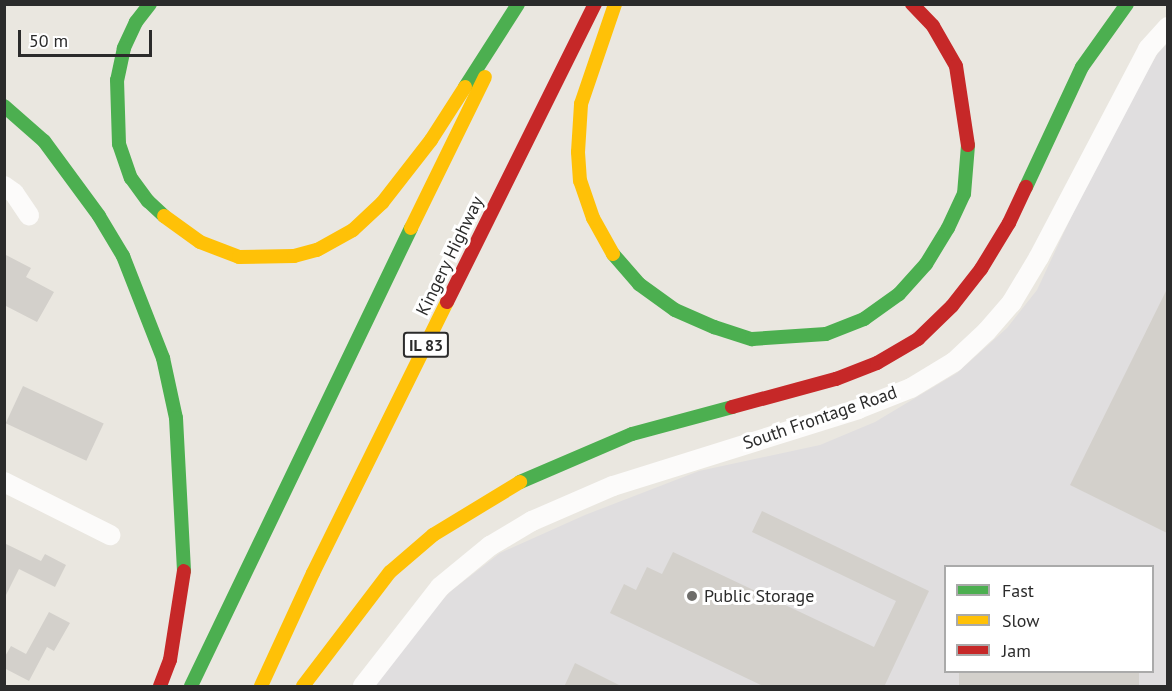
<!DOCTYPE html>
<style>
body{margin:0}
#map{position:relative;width:1172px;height:691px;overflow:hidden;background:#eae7e0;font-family:"PT Sans",sans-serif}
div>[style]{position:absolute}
.industrial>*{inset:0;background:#e0dedf}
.building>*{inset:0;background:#d3d0cb;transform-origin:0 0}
.street>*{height:20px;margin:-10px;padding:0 10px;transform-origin:10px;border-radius:10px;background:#fcfbfa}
.fast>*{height:14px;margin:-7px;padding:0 7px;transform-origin:7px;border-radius:7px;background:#4caf50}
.slow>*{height:14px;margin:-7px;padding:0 7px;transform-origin:7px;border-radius:7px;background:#ffc107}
.jam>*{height:14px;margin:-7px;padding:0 7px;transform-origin:7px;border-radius:7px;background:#c62828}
.dots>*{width:16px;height:16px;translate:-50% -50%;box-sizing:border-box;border:3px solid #fff;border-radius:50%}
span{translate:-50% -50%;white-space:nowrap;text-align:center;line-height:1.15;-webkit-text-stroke:6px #fff;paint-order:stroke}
.shield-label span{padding:2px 4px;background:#fff;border:2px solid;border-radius:4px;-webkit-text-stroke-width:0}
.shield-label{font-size:16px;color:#2b2b2b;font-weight:700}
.street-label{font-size:18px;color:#2b2b2b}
.poi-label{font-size:18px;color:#2b2b2b}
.left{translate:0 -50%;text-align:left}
.frame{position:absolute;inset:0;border:6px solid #2b2b2b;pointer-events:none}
.legend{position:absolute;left:944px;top:565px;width:210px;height:108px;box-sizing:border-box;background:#fff;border:2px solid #aaa;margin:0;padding:8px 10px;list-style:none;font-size:18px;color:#2b2b2b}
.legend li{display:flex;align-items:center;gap:12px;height:30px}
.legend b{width:30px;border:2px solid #aaa}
.scale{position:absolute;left:18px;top:30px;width:134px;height:27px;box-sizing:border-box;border:3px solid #2b2b2b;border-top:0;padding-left:8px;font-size:18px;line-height:21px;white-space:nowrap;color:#2b2b2b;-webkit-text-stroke:4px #fff;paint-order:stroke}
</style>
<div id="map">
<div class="industrial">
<div style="clip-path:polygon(evenodd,1167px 44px,1167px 686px,373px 686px,414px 629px,451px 591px,500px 553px,585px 515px,699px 471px,820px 445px,875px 422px,957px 373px,1007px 328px,1037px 290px,1109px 136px,1158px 53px,1167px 44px,946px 566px,1152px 566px,1152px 672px,946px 672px,946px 566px)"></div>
</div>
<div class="building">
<div style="clip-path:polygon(4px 254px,31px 268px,26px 277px,54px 292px,37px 322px,4px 305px)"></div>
<div style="clip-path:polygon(1167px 289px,1167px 533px,1070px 485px)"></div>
<div style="left:23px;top:386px;width:89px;height:41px;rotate:25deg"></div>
<div style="clip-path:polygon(762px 511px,929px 591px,884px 687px,765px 687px,610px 613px,624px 584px,636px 590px,647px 567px,662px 574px,673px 552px,874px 647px,896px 601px,752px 532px)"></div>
<div style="clip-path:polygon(4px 543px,41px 561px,45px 554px,66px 565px,55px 587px,19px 569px,4px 599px)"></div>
<div style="clip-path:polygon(49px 612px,70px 623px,54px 651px,47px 647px,29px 681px,4px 668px,4px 658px,11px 646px,26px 654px)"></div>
<div style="clip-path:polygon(575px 663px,623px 687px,564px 687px)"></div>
<div style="left:959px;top:672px;width:180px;height:18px"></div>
</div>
<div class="street">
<div style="left:4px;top:186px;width:12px;rotate:35deg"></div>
<div style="left:14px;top:193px;width:27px;rotate:56deg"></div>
<div style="left:4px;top:482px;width:119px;rotate:26.6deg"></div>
<div style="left:363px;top:686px;width:125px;rotate:-52.1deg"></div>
<div style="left:440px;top:587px;width:65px;rotate:-39.4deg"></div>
<div style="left:490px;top:546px;width:49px;rotate:-30.8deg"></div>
<div style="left:532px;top:521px;width:88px;rotate:-23.4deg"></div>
<div style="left:613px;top:486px;width:257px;rotate:-17.4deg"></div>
<div style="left:858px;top:409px;width:57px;rotate:-21.6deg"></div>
<div style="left:911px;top:388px;width:50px;rotate:-31.2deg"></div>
<div style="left:954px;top:362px;width:45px;rotate:-43.2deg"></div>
<div style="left:987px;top:331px;width:38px;rotate:-49deg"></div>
<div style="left:1012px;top:302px;width:52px;rotate:-59deg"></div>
<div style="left:1039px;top:257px;width:235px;rotate:-62.3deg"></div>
<div style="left:1148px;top:49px;width:30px;rotate:-48deg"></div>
</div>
<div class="fast">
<div style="left:150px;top:4px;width:23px;rotate:128deg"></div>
<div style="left:136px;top:22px;width:29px;rotate:115deg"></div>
<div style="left:124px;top:48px;width:33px;rotate:102deg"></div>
<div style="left:117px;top:80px;width:64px;rotate:88.2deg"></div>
<div style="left:119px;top:144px;width:36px;rotate:71deg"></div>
<div style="left:131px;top:178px;width:29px;rotate:54deg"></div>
<div style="left:148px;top:201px;width:22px;rotate:43deg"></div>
<div style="left:465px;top:87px;width:98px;rotate:-57.4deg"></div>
<div style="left:4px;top:106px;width:53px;rotate:41.2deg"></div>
<div style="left:44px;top:141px;width:93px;rotate:53.7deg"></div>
<div style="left:99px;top:216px;width:47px;rotate:59deg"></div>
<div style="left:123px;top:256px;width:110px;rotate:68.6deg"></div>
<div style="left:163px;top:358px;width:61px;rotate:77.8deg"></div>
<div style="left:176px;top:418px;width:153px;rotate:87deg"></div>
<div style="left:1026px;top:187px;width:132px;rotate:-65deg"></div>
<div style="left:1082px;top:67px;width:77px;rotate:-54.5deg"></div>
<div style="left:613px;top:254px;width:40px;rotate:49deg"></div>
<div style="left:639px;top:284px;width:44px;rotate:35.8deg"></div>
<div style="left:675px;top:310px;width:43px;rotate:23.6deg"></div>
<div style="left:714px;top:327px;width:40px;rotate:18deg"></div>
<div style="left:752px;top:339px;width:74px;rotate:-3.9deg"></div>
<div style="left:826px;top:334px;width:41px;rotate:-21.5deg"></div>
<div style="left:864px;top:319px;width:43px;rotate:-35.5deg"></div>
<div style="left:899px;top:294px;width:40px;rotate:-48deg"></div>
<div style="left:926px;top:264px;width:42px;rotate:-58.6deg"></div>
<div style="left:948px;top:228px;width:38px;rotate:-65deg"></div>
<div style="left:964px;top:194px;width:49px;rotate:-85.3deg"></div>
<div style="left:520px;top:482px;width:122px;rotate:-23.2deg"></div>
<div style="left:632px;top:434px;width:104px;rotate:-15.1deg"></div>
<div style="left:191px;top:686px;width:508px;rotate:-64.34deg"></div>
</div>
<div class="slow">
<div style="left:164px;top:216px;width:44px;rotate:35.8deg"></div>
<div style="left:200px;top:242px;width:42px;rotate:21deg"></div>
<div style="left:239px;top:257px;width:55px;rotate:-1deg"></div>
<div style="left:294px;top:256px;width:24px;rotate:-15deg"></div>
<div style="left:317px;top:250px;width:41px;rotate:-29.1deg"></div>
<div style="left:353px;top:230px;width:40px;rotate:-43deg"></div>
<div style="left:382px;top:203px;width:80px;rotate:-52.1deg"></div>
<div style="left:431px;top:140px;width:63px;rotate:-57.3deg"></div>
<div style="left:411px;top:228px;width:168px;rotate:-63.9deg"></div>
<div style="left:613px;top:254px;width:41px;rotate:-119.1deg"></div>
<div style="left:593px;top:218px;width:39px;rotate:-109deg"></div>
<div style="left:580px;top:181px;width:29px;rotate:-94deg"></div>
<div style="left:578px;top:152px;width:48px;rotate:-86.4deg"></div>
<div style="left:581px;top:104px;width:106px;rotate:-71.2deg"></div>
<div style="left:261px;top:686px;width:124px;rotate:-65.3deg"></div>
<div style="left:313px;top:573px;width:302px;rotate:-63.7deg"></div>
<div style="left:303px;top:686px;width:143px;rotate:-52.7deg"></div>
<div style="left:390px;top:572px;width:57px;rotate:-40.7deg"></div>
<div style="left:433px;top:535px;width:102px;rotate:-31.3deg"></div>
</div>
<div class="jam">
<div style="left:912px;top:4px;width:30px;rotate:46deg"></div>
<div style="left:933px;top:26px;width:46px;rotate:60.1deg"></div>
<div style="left:956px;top:66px;width:80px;rotate:81.4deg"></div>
<div style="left:447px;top:302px;width:333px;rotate:-63.6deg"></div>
<div style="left:732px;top:407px;width:108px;rotate:-15.1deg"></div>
<div style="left:836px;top:379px;width:44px;rotate:-21.3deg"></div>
<div style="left:877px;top:363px;width:48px;rotate:-30.3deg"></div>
<div style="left:918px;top:339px;width:47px;rotate:-44.1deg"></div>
<div style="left:952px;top:306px;width:47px;rotate:-51.9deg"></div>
<div style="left:981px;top:269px;width:54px;rotate:-58.7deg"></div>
<div style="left:1009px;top:223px;width:40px;rotate:-65deg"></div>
<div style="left:160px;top:686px;width:28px;rotate:-69deg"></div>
<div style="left:170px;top:660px;width:90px;rotate:-81.1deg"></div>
</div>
<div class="dots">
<div style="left:692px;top:596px;background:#6e6d6a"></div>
</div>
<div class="shield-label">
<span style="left:426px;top:345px">IL 83</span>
</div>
<div class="street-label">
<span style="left:450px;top:256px;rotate:-64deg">Kingery Highway</span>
<span style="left:820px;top:418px;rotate:-19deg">South Frontage Road</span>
</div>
<div class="poi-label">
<span class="left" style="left:704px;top:596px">Public Storage</span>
</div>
<div class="frame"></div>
<ul class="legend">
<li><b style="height:8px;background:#4caf50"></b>Fast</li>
<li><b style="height:8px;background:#ffc107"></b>Slow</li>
<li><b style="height:8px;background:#c62828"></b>Jam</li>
</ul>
<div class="scale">50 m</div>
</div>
